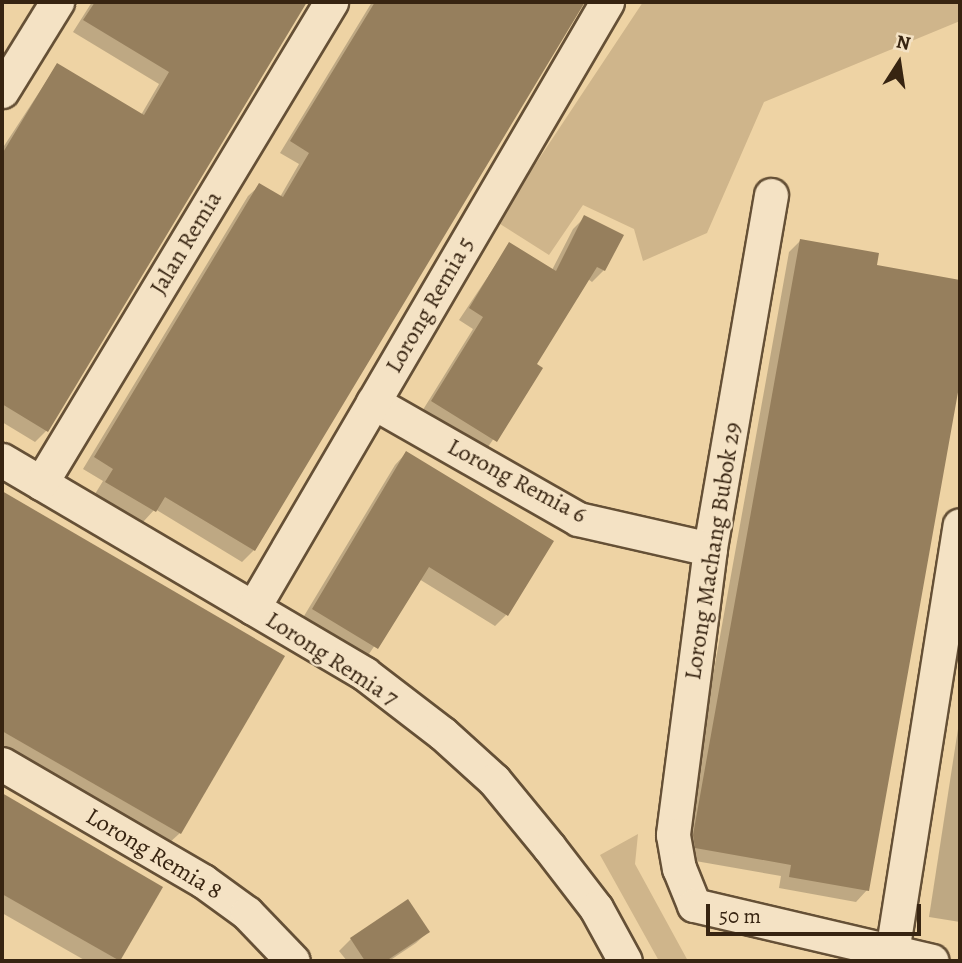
<!DOCTYPE html>
<style>
body{margin:0}
#map{position:relative;width:962px;height:963px;overflow:hidden;background:#eed3a4;font-family:Alegreya,serif}
div>[style]{position:absolute}
.green>*{inset:0;background:#cfb58b}
.shadow>*{inset:0;background:#0003}
.building>*{inset:0;background:#967f5d}
.roads{filter:drop-shadow(2px 0 #655036) drop-shadow(-2px 0 #655036) drop-shadow(0 2px #655036) drop-shadow(0 -2px #655036)}
.minor>*{height:33px;margin:-16.5px;padding:0 16.5px;transform-origin:16.5px;border-radius:16.5px;background:#f4e2c4}
span{translate:-50% -50%;white-space:nowrap;text-align:center;line-height:1.15;-webkit-text-stroke:5px #f4e2c4;paint-order:stroke}
.street-label{font-size:24px;color:#372411}
.frame{position:absolute;inset:0;border:4px solid #372411;pointer-events:none}
.north{position:absolute;left:864px;top:28px;width:70px;height:70px;-webkit-text-stroke:5px #f4e2c4;paint-order:stroke;rotate:12deg;font-size:19px;font-weight:700;line-height:28px;text-align:center;color:#372411}
.north::after{content:'';display:block;margin:auto;width:24px;height:32px;background:#372411;clip-path:polygon(50% 0,100% 100%,50% 72%,0 100%)}
.scale{position:absolute;left:706px;top:904px;width:215px;height:32px;box-sizing:border-box;border:4px solid #372411;border-top:0;padding-left:9px;font-size:21px;line-height:24px;white-space:nowrap;color:#372411;-webkit-text-stroke:5px #f4e2c4;paint-order:stroke}
</style>
<div id="map">
<div class="green">
<div style="clip-path:polygon(643px 2px,960px 2px,960px 21px,764px 102px,707px 233px,643px 261px,634px 229px,583px 205px,549px 255px,497px 222px)"></div>
<div style="clip-path:polygon(638px 834px,635px 864px,688px 961px,659px 961px,600px 855px)"></div>
</div>
<div class="shadow">
<div style="clip-path:polygon(92px 2px,305px 2px,46px 431px,35px 442px,2px 422px,2px 149px,57px 65px,141px 115px,159px 84px,73px 32px)"></div>
<div style="clip-path:polygon(372px 2px,584px 2px,254px 550px,242px 562px,155px 509px,143px 522px,95px 494px,103px 481px,83px 469px,248px 196px,260px 185px,280px 197px,299px 164px,280px 153px)"></div>
<div style="clip-path:polygon(585px 217px,604px 270px,592px 282px,588px 279px,535px 365px,541px 368px,484px 453px,421px 413px,473px 329px,459px 320px,509px 245px,552px 270px,573px 229px)"></div>
<div style="clip-path:polygon(800px 241px,875px 266px,960px 282px,960px 371px,867px 890px,856px 902px,779px 888px,781px 876px,684px 859px,682px 848px,789px 252px)"></div>
<div style="clip-path:polygon(406px 453px,506px 615px,495px 626px,419px 579px,365px 660px,301px 621px,395px 465px)"></div>
<div style="clip-path:polygon(2px 493px,283px 656px,180px 833px,168px 844px,2px 747px)"></div>
<div style="clip-path:polygon(960px 716px,960px 922px,929px 917px)"></div>
<div style="clip-path:polygon(2px 796px,161px 888px,118px 961px,86px 961px,2px 913px)"></div>
<div style="clip-path:polygon(407px 902px,428px 932px,416px 943px,389px 961px,347px 961px,339px 951px,351px 939px)"></div>
</div>
<div class="building">
<div style="clip-path:polygon(95px 2px,307px 2px,48px 432px,2px 404px,2px 154px,57px 63px,144px 115px,169px 72px,83px 20px)"></div>
<div style="clip-path:polygon(375px 2px,585px 2px,255px 551px,165px 497px,156px 512px,105px 482px,113px 469px,94px 457px,259px 183px,283px 197px,309px 153px,290px 141px)"></div>
<div style="clip-path:polygon(584px 215px,624px 235px,605px 271px,597px 267px,537px 364px,543px 368px,497px 442px,431px 401px,483px 317px,469px 308px,509px 242px,556px 271px)"></div>
<div style="clip-path:polygon(800px 239px,879px 253px,877px 265px,960px 280px,960px 381px,869px 891px,789px 877px,791px 865px,695px 848px,693px 835px)"></div>
<div style="clip-path:polygon(406px 451px,554px 541px,508px 616px,429px 567px,378px 649px,312px 609px)"></div>
<div style="clip-path:polygon(2px 491px,285px 656px,181px 834px,2px 731px)"></div>
<div style="clip-path:polygon(2px 793px,163px 887px,120px 961px,2px 894px)"></div>
<div style="clip-path:polygon(408px 899px,430px 932px,386px 961px,365px 961px,350px 938px)"></div>
</div>
<div class="roads">
<div class="minor">
<div style="left:2px;top:91px;width:105px;rotate:-58.3deg"></div>
<div style="left:771px;top:195px;width:359px;rotate:99.8deg"></div>
<div style="left:710px;top:549px;width:288px;rotate:97.4deg"></div>
<div style="left:673px;top:835px;width:34px;rotate:80deg"></div>
<div style="left:679px;top:868px;width:40px;rotate:68deg"></div>
<div style="left:694px;top:905px;width:244px;rotate:13.2deg"></div>
<div style="left:373px;top:402px;width:236px;rotate:29.7deg"></div>
<div style="left:578px;top:519px;width:135px;rotate:12.8deg"></div>
<div style="left:2px;top:460px;width:421px;rotate:30.5deg"></div>
<div style="left:365px;top:674px;width:97px;rotate:37.5deg"></div>
<div style="left:442px;top:733px;width:70px;rotate:42.1deg"></div>
<div style="left:494px;top:780px;width:87px;rotate:50.6deg"></div>
<div style="left:549px;top:847px;width:77px;rotate:52.4deg"></div>
<div style="left:596px;top:908px;width:60px;rotate:61.3deg"></div>
<div style="left:41px;top:483px;width:562px;rotate:-58.91deg"></div>
<div style="left:253px;top:608px;width:702px;rotate:-59.71deg"></div>
<div style="left:2px;top:764px;width:233px;rotate:30.2deg"></div>
<div style="left:203px;top:881px;width:54px;rotate:36deg"></div>
<div style="left:247px;top:913px;width:66px;rotate:46.2deg"></div>
<div style="left:892px;top:952px;width:432px;rotate:-81deg"></div>
</div>
</div>
<div class="street-label">
<span style="left:186px;top:243px;rotate:-59deg">Jalan Remia</span>
<span style="left:430px;top:305px;rotate:-60deg">Lorong Remia 5</span>
<span style="left:517px;top:481px;rotate:28deg">Lorong Remia 6</span>
<span style="left:713px;top:551px;rotate:-81deg">Lorong Machang Bubok 29</span>
<span style="left:332px;top:659px;rotate:33deg">Lorong Remia 7</span>
<span style="left:154px;top:854px;rotate:31deg">Lorong Remia 8</span>
</div>
<div class="frame"></div>
<div class="north">N</div>
<div class="scale">50 m</div>
</div>
